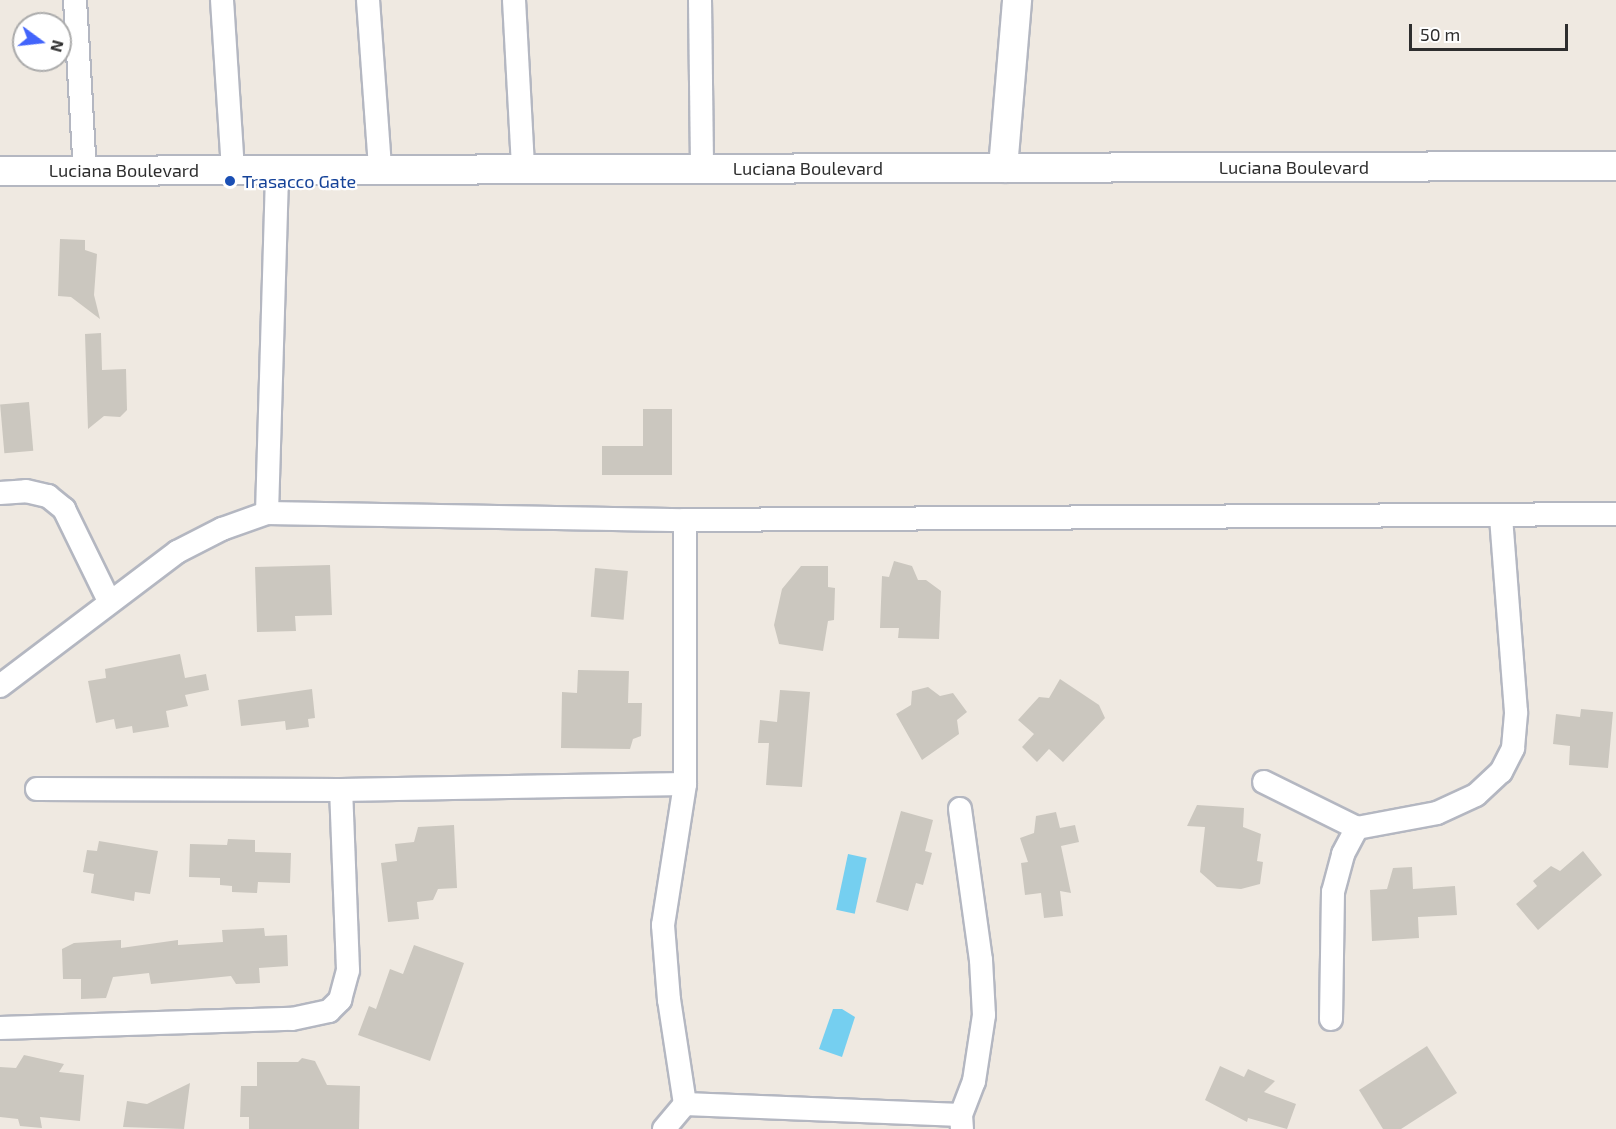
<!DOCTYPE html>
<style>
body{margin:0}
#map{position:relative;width:1616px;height:1129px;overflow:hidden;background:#efe9e1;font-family:"Exo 2",sans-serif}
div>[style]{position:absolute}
.water>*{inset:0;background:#75cff0;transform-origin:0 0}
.building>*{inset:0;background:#cbc7bf;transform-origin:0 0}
.roads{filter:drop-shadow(2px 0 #b4b7c1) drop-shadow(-2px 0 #b4b7c1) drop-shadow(0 2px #b4b7c1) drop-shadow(0 -2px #b4b7c1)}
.minor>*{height:22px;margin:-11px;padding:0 11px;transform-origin:11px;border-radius:11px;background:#fff}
.tertiary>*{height:28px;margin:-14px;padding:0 14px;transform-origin:14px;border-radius:14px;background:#fff}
.dots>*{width:16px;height:16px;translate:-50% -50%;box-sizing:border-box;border:3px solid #fff;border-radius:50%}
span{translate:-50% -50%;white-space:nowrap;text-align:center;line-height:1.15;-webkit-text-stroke:4.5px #fff;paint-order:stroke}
.street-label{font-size:18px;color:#2e2e2e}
.transit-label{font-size:18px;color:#164399}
.left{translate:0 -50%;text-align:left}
.north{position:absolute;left:12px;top:12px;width:60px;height:60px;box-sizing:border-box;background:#fff;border:2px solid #ababab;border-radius:50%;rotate:105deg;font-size:16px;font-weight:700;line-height:24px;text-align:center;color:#2e2e2e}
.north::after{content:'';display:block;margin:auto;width:21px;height:27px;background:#4264fb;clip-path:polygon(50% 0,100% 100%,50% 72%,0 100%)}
.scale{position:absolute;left:1409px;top:24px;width:159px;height:27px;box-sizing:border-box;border:3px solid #2e2e2e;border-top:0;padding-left:8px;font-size:18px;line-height:21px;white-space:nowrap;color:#2e2e2e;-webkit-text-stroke:4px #fff;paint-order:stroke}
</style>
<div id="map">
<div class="water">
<div style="left:848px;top:854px;width:19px;height:57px;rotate:12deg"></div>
<div style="clip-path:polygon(833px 1009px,842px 1009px,855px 1017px,842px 1057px,819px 1049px)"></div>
</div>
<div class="building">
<div style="clip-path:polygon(60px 239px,85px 240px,85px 250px,97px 254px,94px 295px,100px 319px,71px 297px,58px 296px)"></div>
<div style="clip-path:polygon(101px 333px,102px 370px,126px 369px,127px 410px,120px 417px,104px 416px,88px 429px,85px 334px)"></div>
<div style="left:29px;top:402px;width:49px;height:29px;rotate:85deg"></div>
<div style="clip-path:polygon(643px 409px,672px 409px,672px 475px,602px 475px,602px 446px,643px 446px)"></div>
<div style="clip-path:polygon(894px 561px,912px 566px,918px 580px,926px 580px,941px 591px,939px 639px,898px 638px,899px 628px,880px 628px,882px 576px,889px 577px)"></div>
<div style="clip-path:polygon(330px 565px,332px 615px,295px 616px,296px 631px,257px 632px,255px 567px)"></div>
<div style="clip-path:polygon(801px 566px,828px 566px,828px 587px,835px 588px,834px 620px,828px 621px,823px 651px,779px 644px,774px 625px,782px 589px)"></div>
<div style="left:595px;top:568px;width:33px;height:49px;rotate:5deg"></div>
<div style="clip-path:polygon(180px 654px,185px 678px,206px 674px,209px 690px,185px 695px,188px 706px,166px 711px,169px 727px,133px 733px,132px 726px,116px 729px,114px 719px,96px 723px,88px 681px,106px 678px,105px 669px)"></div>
<div style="clip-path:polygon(578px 670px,629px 671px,628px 703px,642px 703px,641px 736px,633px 739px,630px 749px,561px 748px,562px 692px,577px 693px)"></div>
<div style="clip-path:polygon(1060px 679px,1099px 705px,1105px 718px,1063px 762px,1049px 749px,1037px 762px,1022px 747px,1034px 734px,1018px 720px,1039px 697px,1049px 698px)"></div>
<div style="clip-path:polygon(928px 687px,940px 696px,953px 693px,967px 712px,957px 720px,959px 734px,922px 760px,896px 714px,911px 705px,912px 691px)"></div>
<div style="clip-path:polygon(312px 689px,315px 718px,308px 719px,309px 727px,286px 730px,285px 721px,241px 726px,238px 700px)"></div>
<div style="clip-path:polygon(780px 690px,810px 692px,802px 787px,766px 785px,769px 743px,758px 743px,760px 720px,777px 722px)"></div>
<div style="clip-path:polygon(1581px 709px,1613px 712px,1608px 768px,1569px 765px,1570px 746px,1553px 744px,1556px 714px,1580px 717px)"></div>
<div style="clip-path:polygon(1197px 805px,1244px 808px,1243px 827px,1261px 834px,1257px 861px,1263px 862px,1260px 884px,1241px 889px,1217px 887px,1200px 872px,1205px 827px,1187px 826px)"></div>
<div style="clip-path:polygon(901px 811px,933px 820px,925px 851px,932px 853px,923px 885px,916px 883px,908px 911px,876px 902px)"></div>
<div style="clip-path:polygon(1056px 812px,1060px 828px,1075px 825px,1079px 842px,1061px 846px,1071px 893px,1060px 891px,1063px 916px,1044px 918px,1041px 893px,1025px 895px,1021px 863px,1028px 862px,1020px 838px,1034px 833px,1036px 816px)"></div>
<div style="clip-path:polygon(454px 825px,457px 888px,438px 889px,433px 900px,417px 902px,419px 919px,388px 922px,381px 863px,397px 861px,395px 844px,414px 842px,418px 827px)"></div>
<div style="clip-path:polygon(228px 839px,255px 840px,255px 852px,291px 853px,290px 883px,258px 882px,257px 893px,232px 892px,232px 886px,220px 885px,220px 878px,189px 877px,190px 844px,227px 845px)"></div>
<div style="clip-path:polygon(99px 841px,158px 851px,150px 894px,135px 892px,134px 901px,91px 893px,94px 874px,83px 872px,87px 850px,97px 851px)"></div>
<div style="clip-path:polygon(1583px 851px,1602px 875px,1538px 930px,1516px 904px,1537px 886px,1533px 881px,1551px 866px,1560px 871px)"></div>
<div style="clip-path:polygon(1412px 867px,1413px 889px,1455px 886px,1457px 915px,1418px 917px,1419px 938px,1372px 941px,1370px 890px,1387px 889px,1393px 868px)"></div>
<div style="clip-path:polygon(264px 928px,265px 936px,287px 935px,288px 966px,259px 968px,260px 983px,236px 984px,231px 976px,151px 984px,149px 973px,113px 977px,106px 998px,81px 999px,81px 979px,63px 979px,62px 949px,74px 943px,121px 940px,121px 948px,178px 940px,178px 945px,223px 942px,222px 930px)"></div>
<div style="clip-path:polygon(414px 945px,464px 963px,430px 1061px,358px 1035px,369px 1006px,376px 1009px,390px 969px,403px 974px)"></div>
<div style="clip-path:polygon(1427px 1046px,1457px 1093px,1401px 1129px,1383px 1129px,1359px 1090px)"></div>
<div style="clip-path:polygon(24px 1055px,64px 1064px,59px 1072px,84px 1075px,80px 1121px,40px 1117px,42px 1128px,20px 1126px,18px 1119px,0 1117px,0 1067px,16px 1068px)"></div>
<div style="clip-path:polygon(302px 1058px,315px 1061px,327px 1085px,360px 1086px,359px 1129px,249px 1129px,249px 1117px,240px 1117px,241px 1086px,257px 1086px,257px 1062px,298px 1062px)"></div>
<div style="clip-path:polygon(1220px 1066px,1244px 1077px,1248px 1069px,1275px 1081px,1264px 1092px,1296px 1104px,1287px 1129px,1248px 1118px,1247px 1122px,1205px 1100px)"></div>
<div style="clip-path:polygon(190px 1083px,184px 1129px,123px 1127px,127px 1101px,147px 1104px)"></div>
</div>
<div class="roads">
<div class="minor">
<div style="left:75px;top:0;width:171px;rotate:86.7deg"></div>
<div style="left:222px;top:0;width:169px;rotate:86.3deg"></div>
<div style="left:368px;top:0;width:169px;rotate:85.9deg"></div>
<div style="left:514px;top:0;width:168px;rotate:86.9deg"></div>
<div style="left:700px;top:0;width:167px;rotate:89.3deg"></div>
<div style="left:0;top:493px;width:26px;rotate:-4deg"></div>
<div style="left:26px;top:491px;width:23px;rotate:13deg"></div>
<div style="left:48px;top:496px;width:21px;rotate:39deg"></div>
<div style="left:64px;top:509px;width:102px;rotate:63.9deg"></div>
<div style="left:267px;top:513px;width:344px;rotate:-88.3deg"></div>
<div style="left:0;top:686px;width:222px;rotate:-37.1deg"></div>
<div style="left:177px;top:552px;width:51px;rotate:-27.1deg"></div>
<div style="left:222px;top:529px;width:48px;rotate:-19.6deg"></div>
<div style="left:267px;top:513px;width:418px;rotate:1deg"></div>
<div style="left:685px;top:520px;width:931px;rotate:-0.37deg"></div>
<div style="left:1264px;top:782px;width:104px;rotate:26.3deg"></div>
<div style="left:1357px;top:828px;width:81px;rotate:-10.6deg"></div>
<div style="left:1437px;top:813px;width:43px;rotate:-24.8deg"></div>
<div style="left:1476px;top:795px;width:34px;rotate:-43deg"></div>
<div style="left:1501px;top:772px;width:27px;rotate:-63deg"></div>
<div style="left:1513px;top:748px;width:36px;rotate:-85deg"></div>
<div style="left:1516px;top:712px;width:197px;rotate:-94.4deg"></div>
<div style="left:37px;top:789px;width:304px;rotate:0.2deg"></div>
<div style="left:341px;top:790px;width:344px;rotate:-1deg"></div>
<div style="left:960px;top:809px;width:152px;rotate:82.1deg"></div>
<div style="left:981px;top:960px;width:55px;rotate:86.9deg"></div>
<div style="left:984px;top:1015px;width:67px;rotate:98.6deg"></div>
<div style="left:974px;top:1081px;width:36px;rotate:111deg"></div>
<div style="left:961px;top:1115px;width:14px;rotate:86deg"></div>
<div style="left:1331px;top:1019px;width:127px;rotate:-89.1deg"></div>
<div style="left:1333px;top:892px;width:39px;rotate:-75deg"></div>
<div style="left:1343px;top:854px;width:30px;rotate:-62deg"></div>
<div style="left:0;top:1028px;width:292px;rotate:-1.8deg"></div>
<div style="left:292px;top:1019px;width:38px;rotate:-12deg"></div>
<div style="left:329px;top:1011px;width:16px;rotate:-45deg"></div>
<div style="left:340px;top:1000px;width:31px;rotate:-75deg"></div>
<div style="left:348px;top:970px;width:180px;rotate:-92.2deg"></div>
<div style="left:685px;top:1104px;width:276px;rotate:2.3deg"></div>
<div style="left:664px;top:1129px;width:33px;rotate:-50deg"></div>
<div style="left:685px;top:1104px;width:105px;rotate:-98.7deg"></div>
<div style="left:669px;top:1000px;width:75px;rotate:-94.6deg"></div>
<div style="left:663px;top:925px;width:143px;rotate:-81.1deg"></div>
<div style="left:685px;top:784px;width:264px;rotate:-90deg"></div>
</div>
<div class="tertiary">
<div style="left:1003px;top:168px;width:169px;rotate:-85.2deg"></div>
<div style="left:0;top:171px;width:1616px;rotate:-0.18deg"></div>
</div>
</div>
<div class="dots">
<div style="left:230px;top:181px;background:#1a4fb4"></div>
</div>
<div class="street-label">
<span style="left:1294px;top:167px">Luciana Boulevard</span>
<span style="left:808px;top:168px">Luciana Boulevard</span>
<span style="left:124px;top:170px">Luciana Boulevard</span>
</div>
<div class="transit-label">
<span class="left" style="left:242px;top:181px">Trasacco Gate</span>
</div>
<div class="north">N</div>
<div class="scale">50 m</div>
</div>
